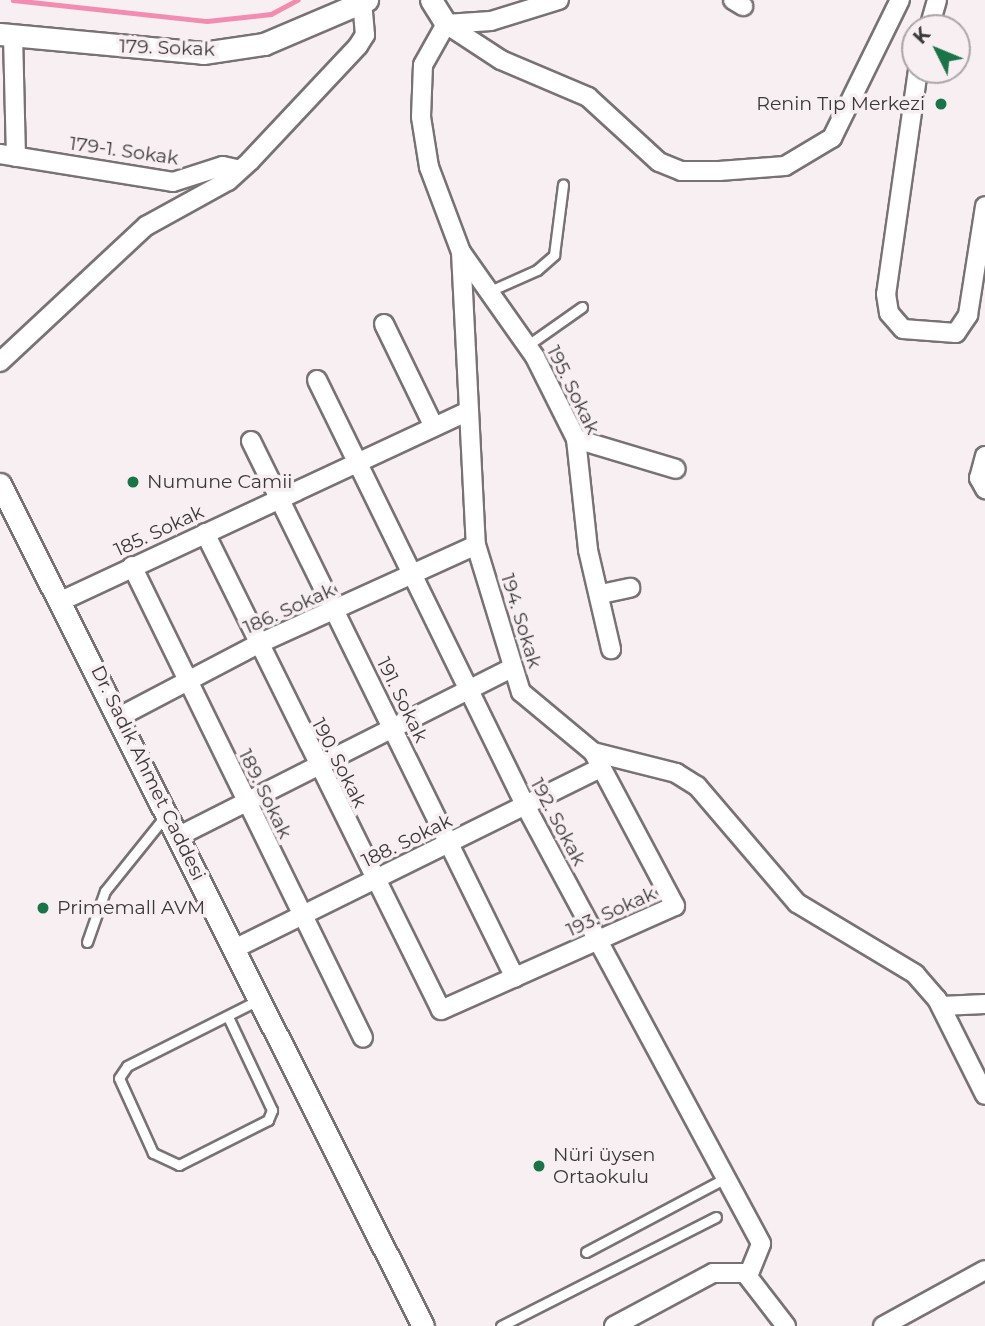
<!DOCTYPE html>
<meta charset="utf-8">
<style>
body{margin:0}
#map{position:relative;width:985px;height:1326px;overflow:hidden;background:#f7eff1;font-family:Montserrat,sans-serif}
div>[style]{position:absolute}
.stream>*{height:4.5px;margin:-2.25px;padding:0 2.25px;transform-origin:2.25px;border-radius:2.25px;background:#f28db1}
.roads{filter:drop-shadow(2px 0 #797274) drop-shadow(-2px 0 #797274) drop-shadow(0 2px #797274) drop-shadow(0 -2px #797274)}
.service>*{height:9px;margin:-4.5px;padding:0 4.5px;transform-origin:4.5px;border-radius:4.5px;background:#fff}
.minor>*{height:18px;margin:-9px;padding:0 9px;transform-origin:9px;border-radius:9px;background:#fff}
.tertiary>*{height:21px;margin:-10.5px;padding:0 10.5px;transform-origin:10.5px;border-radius:10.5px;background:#fff}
.dots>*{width:19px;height:19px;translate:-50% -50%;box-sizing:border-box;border:4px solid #f7eff1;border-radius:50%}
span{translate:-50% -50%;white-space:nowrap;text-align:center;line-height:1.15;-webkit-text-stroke:7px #f7eff1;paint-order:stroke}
.street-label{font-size:19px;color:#3b3839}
.poi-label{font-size:19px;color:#3b3839}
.right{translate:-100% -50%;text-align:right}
.left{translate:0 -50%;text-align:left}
.north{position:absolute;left:901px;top:14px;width:70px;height:70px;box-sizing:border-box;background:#f7eff1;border:2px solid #aca6a7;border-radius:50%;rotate:313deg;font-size:19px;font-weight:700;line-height:28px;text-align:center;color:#3b3839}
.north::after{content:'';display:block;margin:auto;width:24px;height:32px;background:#1b7448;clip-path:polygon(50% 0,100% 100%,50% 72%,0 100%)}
</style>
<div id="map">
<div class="stream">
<div style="left:13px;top:0;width:195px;rotate:6.2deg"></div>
<div style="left:207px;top:21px;width:64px;rotate:-6.2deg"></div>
<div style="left:271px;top:14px;width:30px;rotate:-28deg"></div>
</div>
<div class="roads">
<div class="service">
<div style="left:492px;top:290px;width:49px;rotate:-24deg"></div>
<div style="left:537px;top:270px;width:23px;rotate:-41deg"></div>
<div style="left:554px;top:255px;width:71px;rotate:-82.7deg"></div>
<div style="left:528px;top:345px;width:66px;rotate:-35.1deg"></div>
<div style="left:87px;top:942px;width:54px;rotate:-70.6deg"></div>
<div style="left:105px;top:891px;width:97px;rotate:-51.2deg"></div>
<div style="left:229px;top:1019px;width:101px;rotate:64.7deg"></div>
<div style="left:272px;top:1110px;width:11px;rotate:112deg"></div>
<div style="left:268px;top:1120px;width:100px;rotate:153.2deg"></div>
<div style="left:179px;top:1165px;width:29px;rotate:-155deg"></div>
<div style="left:153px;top:1153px;width:82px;rotate:-114.4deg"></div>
<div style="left:119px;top:1078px;width:14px;rotate:-56deg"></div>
<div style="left:127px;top:1066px;width:147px;rotate:-26.7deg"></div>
<div style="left:586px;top:1252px;width:158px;rotate:-27.9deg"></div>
<div style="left:501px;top:1326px;width:241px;rotate:-26.9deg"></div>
</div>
<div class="minor">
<div style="left:733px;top:0;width:12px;rotate:31deg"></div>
<div style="left:446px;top:24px;width:47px;rotate:119.3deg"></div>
<div style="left:423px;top:65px;width:52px;rotate:92.2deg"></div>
<div style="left:421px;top:117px;width:51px;rotate:80.9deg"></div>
<div style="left:429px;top:167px;width:91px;rotate:69.4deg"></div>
<div style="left:461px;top:252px;width:293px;rotate:87.1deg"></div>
<div style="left:476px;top:545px;width:154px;rotate:73deg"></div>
<div style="left:521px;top:692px;width:94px;rotate:39.8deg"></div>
<div style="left:593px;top:752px;width:86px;rotate:14.2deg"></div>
<div style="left:676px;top:773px;width:25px;rotate:32deg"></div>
<div style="left:697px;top:786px;width:154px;rotate:49.5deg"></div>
<div style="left:797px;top:903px;width:138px;rotate:31deg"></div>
<div style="left:915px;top:974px;width:33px;rotate:49deg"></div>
<div style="left:937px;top:999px;width:107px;rotate:63.4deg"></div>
<div style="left:446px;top:24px;width:66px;rotate:33.2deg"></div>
<div style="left:501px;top:60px;width:95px;rotate:23deg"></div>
<div style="left:588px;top:97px;width:96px;rotate:42.5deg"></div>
<div style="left:659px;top:162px;width:24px;rotate:22deg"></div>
<div style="left:681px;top:171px;width:38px"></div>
<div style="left:719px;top:171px;width:66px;rotate:-4.3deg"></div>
<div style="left:785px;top:166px;width:55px;rotate:-30.8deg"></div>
<div style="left:832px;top:138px;width:154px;rotate:-63.8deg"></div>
<div style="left:446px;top:24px;width:45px;rotate:-3.8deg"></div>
<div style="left:491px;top:21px;width:71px;rotate:-17.2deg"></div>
<div style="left:929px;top:28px;width:29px;rotate:-74deg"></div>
<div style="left:13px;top:35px;width:122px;rotate:88.6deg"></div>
<div style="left:918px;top:70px;width:226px;rotate:98.1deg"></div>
<div style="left:886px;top:294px;width:19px;rotate:81deg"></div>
<div style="left:889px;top:313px;width:21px;rotate:49deg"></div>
<div style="left:903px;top:329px;width:53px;rotate:4.3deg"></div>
<div style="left:956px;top:333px;width:22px;rotate:-56deg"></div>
<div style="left:968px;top:315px;width:110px;rotate:-81.1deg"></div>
<div style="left:0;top:154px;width:175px;rotate:9.2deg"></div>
<div style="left:173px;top:182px;width:52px;rotate:-17.7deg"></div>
<div style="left:223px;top:166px;width:17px;rotate:13deg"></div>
<div style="left:461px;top:252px;width:128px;rotate:54.8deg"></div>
<div style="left:535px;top:357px;width:92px;rotate:63.4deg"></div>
<div style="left:576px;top:439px;width:112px;rotate:83.8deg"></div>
<div style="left:588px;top:550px;width:102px;rotate:76.9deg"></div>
<div style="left:384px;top:324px;width:114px;rotate:64.1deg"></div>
<div style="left:0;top:362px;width:200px;rotate:-43deg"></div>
<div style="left:146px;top:226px;width:94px;rotate:-28.8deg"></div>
<div style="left:228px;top:181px;width:30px;rotate:-42deg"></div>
<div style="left:250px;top:161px;width:158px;rotate:-46.8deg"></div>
<div style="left:358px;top:46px;width:13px;rotate:-58deg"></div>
<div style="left:365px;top:35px;width:32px;rotate:-95deg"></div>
<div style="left:317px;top:380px;width:473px;rotate:63.9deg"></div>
<div style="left:525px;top:805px;width:498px;rotate:61.7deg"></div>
<div style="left:761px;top:1244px;width:35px;rotate:112deg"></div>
<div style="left:576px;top:439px;width:104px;rotate:16.7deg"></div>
<div style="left:251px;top:441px;width:598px;rotate:63.82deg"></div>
<div style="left:985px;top:456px;width:23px;rotate:105deg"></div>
<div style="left:979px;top:478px;width:13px;rotate:61deg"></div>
<div style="left:205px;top:533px;width:532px;rotate:63.68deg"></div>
<div style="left:441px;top:1010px;width:256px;rotate:-24deg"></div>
<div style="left:675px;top:906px;width:174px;rotate:-118deg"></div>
<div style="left:132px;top:566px;width:525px;rotate:63.92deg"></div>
<div style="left:601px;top:594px;width:30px;rotate:-12deg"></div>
<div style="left:59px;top:602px;width:451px;rotate:-25deg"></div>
<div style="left:121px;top:716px;width:155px;rotate:-27.7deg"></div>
<div style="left:258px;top:644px;width:239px;rotate:-24.4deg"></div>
<div style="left:177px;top:837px;width:375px;rotate:-26.8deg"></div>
<div style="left:234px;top:949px;width:406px;rotate:-26.3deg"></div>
<div style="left:941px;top:1006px;width:44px;rotate:-2.6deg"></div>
<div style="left:614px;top:1326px;width:112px;rotate:-28.2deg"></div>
<div style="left:713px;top:1273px;width:32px"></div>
<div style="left:745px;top:1273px;width:67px;rotate:52.3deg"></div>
<div style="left:883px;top:1326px;width:116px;rotate:-28.8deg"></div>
</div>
<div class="tertiary">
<div style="left:431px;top:0;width:28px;rotate:58deg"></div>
<div style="left:0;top:34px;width:204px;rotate:5.3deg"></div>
<div style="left:203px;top:53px;width:62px;rotate:-8.4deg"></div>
<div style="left:264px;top:44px;width:112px;rotate:-23.1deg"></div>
<div style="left:0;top:484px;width:942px;rotate:63.33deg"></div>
</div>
</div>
<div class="dots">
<div style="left:941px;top:104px;background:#1b7448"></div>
<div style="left:133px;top:482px;background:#1b7448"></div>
<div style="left:43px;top:908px;background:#1b7448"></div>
<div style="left:539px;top:1166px;background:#1b7448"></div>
</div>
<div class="street-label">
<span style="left:167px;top:48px;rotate:2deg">179. Sokak</span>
<span style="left:124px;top:151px;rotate:8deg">179-1. Sokak</span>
<span style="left:573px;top:390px;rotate:64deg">195. Sokak</span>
<span style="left:159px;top:531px;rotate:-25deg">185. Sokak</span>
<span style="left:289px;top:609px;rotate:-24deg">186. Sokak</span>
<span style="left:521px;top:621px;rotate:73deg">194. Sokak</span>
<span style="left:402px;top:700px;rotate:64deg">191. Sokak</span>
<span style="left:339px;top:763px;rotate:63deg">190. Sokak</span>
<span style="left:148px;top:773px;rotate:64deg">Dr. Sadık Ahmet Caddesi</span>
<span style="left:265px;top:794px;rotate:64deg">189. Sokak</span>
<span style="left:558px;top:822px;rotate:62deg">192. Sokak</span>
<span style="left:407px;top:841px;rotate:-26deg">188. Sokak</span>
<span style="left:611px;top:912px;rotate:-24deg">193. Sokak</span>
</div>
<div class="poi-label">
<span class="right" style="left:925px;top:104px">Renin Tıp Merkezi</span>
<span class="left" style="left:147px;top:482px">Numune Camii</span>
<span class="left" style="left:57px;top:908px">Primemall AVM</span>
<span class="left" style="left:553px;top:1166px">Nüri üysen<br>Ortaokulu</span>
</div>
<div class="north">K</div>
</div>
